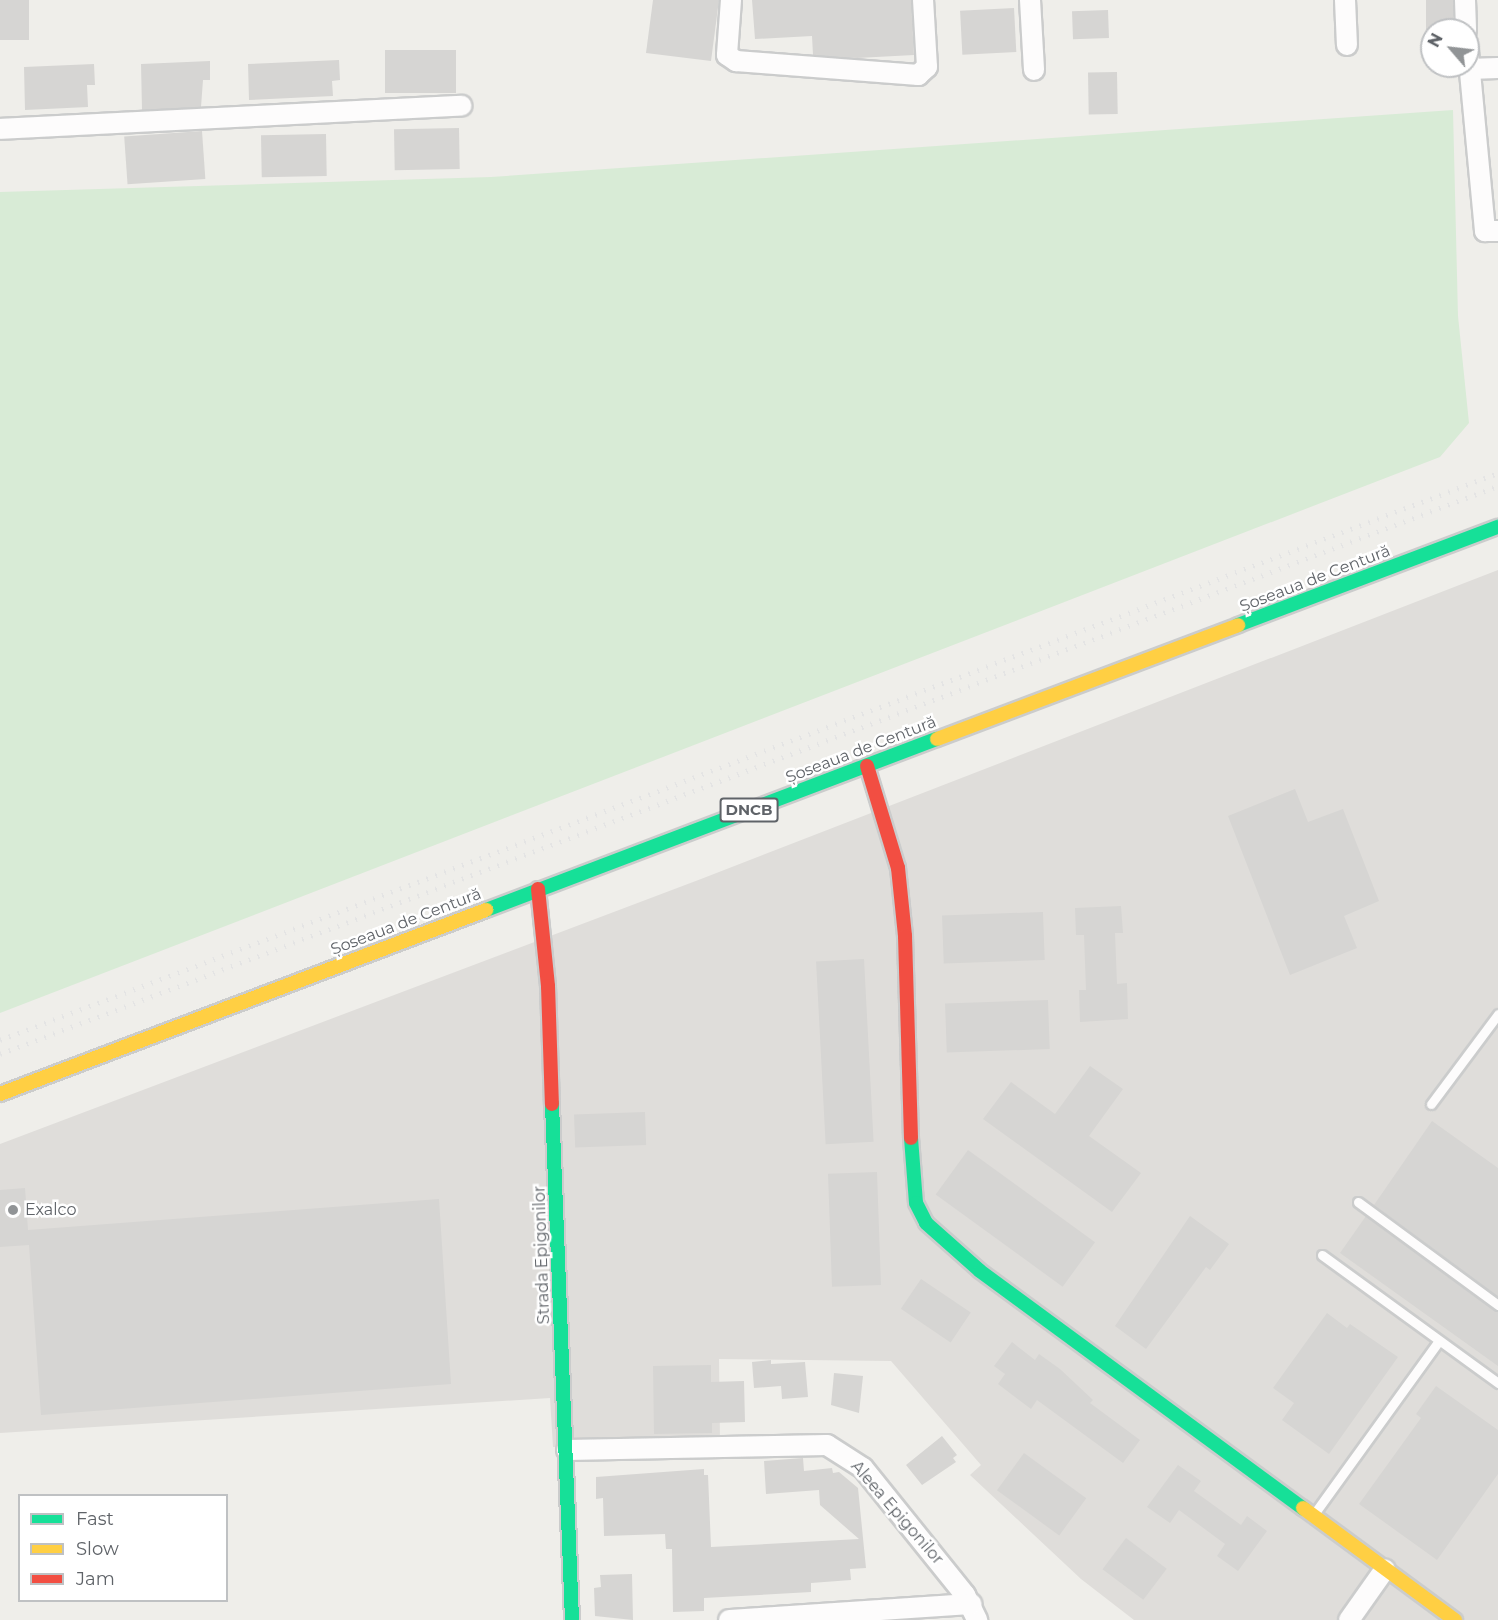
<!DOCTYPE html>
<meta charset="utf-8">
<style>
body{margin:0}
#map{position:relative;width:1498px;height:1620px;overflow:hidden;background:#efeeea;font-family:Montserrat,sans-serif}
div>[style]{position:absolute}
.industrial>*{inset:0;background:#dfddda}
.green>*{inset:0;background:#d8ebd6}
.building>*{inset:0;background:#d6d5d3;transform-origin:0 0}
.roads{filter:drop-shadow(2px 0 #cbcccc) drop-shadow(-2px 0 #cbcccc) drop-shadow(0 2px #cbcccc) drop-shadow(0 -2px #cbcccc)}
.lane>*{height:9px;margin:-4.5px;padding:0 4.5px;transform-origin:4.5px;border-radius:4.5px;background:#fdfcfc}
.street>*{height:20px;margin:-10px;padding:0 10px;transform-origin:10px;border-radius:10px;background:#fdfcfc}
.fast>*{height:14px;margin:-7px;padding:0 7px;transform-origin:7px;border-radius:7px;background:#16e098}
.slow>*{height:14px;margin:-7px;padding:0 7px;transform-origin:7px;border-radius:7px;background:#ffcf43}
.jam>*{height:14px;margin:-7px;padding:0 7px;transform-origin:7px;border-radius:7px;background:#f24e42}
.rail>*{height:4.5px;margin-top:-2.25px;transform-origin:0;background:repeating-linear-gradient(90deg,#e4e4e4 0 1.5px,transparent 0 9.5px)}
.dots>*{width:16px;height:16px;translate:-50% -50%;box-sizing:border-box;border:3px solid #fff;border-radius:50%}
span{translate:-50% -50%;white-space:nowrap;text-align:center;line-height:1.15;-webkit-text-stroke:5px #fff;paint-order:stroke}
.shield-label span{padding:2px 4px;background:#fff;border:2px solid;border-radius:4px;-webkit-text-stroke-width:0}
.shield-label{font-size:15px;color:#5f6368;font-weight:700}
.street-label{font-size:16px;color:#5f6368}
.poi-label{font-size:16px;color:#5f6368}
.left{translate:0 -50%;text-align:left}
.legend{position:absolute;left:18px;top:1494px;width:210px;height:108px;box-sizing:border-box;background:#fff;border:2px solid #bfc1c3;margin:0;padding:8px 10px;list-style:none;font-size:18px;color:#5f6368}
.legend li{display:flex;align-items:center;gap:12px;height:30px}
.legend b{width:30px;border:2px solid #bfc1c3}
.north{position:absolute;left:1420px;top:18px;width:60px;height:60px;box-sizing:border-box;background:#fff;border:2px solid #bfc1c3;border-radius:50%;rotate:298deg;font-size:16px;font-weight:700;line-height:24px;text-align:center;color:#5f6368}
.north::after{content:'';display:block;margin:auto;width:21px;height:27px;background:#919496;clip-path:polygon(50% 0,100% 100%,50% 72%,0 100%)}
</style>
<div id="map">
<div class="industrial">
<div style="clip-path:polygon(1498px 570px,1498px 1620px,1134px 1620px,1081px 1579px,970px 1475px,981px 1465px,891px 1361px,719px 1359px,720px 1442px,553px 1447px,550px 1398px,0 1433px,0 1144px,701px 879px)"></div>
</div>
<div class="green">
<div style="clip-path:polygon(1453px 110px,1458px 316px,1469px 423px,1440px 457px,0 1013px,0 192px,491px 177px)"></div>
</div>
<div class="building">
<div style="left:0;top:0;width:29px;height:40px"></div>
<div style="clip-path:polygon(653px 0,719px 0,711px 61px,646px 53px)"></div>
<div style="clip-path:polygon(752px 0,911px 0,914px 55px,857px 58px,813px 55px,812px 36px,755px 39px)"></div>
<div style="left:1426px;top:0;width:27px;height:30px"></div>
<div style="left:1014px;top:8px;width:44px;height:54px;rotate:87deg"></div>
<div style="left:1108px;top:10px;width:28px;height:36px;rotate:88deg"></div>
<div style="left:456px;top:50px;width:43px;height:71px;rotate:90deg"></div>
<div style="clip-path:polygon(339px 60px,340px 80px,332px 81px,333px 96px,249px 100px,248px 64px)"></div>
<div style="clip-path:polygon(210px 61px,210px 80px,203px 80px,201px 107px,142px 110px,141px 64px)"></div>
<div style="clip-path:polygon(94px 64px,95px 85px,87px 85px,88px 107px,25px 110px,24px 67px)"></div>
<div style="left:1117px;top:72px;width:42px;height:29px;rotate:89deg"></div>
<div style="left:459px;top:128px;width:41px;height:65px;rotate:89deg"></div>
<div style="left:202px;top:131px;width:48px;height:78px;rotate:86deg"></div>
<div style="left:326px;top:134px;width:42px;height:65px;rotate:89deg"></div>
<div style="clip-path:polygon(1295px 789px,1308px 822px,1343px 809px,1379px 901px,1344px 916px,1357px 948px,1290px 975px,1228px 816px)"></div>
<div style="clip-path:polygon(1121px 906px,1123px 933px,1115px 933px,1117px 984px,1127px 983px,1128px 1019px,1080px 1022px,1079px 990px,1086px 990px,1084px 935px,1076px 935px,1075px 908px)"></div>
<div style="left:1043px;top:912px;width:48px;height:101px;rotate:88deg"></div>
<div style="left:864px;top:959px;width:183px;height:48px;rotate:87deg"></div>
<div style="left:1048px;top:1000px;width:49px;height:103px;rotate:88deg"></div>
<div style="clip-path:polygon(1090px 1066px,1123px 1089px,1089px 1136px,1141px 1173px,1112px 1212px,983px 1119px,1011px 1082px,1055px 1114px)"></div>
<div style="left:645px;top:1112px;width:33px;height:71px;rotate:88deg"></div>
<div style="clip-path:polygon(1432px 1121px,1498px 1168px,1498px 1297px,1374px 1205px)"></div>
<div style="left:968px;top:1150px;width:157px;height:55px;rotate:36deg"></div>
<div style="left:877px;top:1172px;width:113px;height:49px;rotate:88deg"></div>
<div style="clip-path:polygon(25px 1188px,28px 1230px,439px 1199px,451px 1384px,41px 1415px,29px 1245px,0 1247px,0 1190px)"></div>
<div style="clip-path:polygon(1190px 1216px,1229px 1244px,1210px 1270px,1206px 1267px,1146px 1349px,1115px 1326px)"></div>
<div style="clip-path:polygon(1366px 1216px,1498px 1312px,1498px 1366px,1340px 1253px)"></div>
<div style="left:921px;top:1279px;width:60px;height:36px;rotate:34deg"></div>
<div style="clip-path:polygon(1327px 1313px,1347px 1328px,1350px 1324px,1398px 1357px,1329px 1454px,1282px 1420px,1294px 1403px,1273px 1388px)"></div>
<div style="clip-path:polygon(1012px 1342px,1035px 1360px,1039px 1354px,1060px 1369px,1093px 1400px,1090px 1403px,1140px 1440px,1123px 1463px,1037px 1400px,1031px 1409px,998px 1384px,1005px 1374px,994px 1366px)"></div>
<div style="clip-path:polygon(771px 1360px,771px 1364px,805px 1362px,808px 1397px,782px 1399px,781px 1386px,754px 1388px,752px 1362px)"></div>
<div style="clip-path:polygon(711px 1365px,711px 1382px,744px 1381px,745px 1422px,712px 1423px,712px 1433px,654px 1434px,653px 1366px)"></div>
<div style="clip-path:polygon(834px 1373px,863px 1376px,859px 1413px,831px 1405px)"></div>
<div style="clip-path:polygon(1436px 1386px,1498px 1430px,1498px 1474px,1437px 1560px,1359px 1504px,1421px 1418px,1416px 1414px)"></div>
<div style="clip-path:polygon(942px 1436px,957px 1455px,953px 1458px,956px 1462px,922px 1485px,906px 1465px)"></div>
<div style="left:1024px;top:1453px;width:77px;height:46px;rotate:36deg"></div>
<div style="clip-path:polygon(803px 1458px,804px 1471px,832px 1468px,833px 1473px,839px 1472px,858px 1488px,866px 1568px,850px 1569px,851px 1580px,811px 1583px,811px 1592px,704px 1598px,704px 1611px,673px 1612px,672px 1549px,666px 1549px,665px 1534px,604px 1536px,603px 1498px,596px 1499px,596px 1477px,704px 1469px,704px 1475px,708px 1475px,711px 1547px,859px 1539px,820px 1505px,819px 1490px,766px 1494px,764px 1461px)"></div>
<div style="clip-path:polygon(1178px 1465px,1201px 1481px,1194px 1491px,1241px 1525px,1247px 1516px,1267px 1531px,1238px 1571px,1217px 1556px,1225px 1544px,1179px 1510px,1170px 1523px,1147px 1507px)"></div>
<div style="left:1126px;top:1538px;width:51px;height:39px;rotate:37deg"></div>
<div style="clip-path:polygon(632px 1574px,633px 1620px,595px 1616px,594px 1588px,601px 1587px,600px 1575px)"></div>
</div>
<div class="roads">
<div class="lane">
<div style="left:1431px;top:1104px;width:112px;rotate:-53.3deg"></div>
<div style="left:1358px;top:1202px;width:174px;rotate:36.3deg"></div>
<div style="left:1322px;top:1255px;width:218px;rotate:36deg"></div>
<div style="left:1314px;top:1514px;width:213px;rotate:-54.2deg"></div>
</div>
<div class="street">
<div style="left:731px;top:0;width:55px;rotate:94.2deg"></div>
<div style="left:727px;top:55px;width:11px;rotate:34deg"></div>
<div style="left:736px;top:61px;width:183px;rotate:4.4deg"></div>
<div style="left:918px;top:75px;width:12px;rotate:-42deg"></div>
<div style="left:927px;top:67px;width:67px;rotate:-93.4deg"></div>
<div style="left:1030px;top:0;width:70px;rotate:86.7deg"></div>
<div style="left:1345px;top:0;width:45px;rotate:87.5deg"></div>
<div style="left:1465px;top:0;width:30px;rotate:88deg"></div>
<div style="left:1468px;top:51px;width:181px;rotate:84.6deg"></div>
<div style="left:1485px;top:231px;width:13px"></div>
<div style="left:1469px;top:69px;width:29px;rotate:-2deg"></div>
<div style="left:0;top:129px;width:462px;rotate:-2.9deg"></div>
<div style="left:567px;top:1450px;width:260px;rotate:-1.1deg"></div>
<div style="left:827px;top:1445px;width:43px;rotate:32.6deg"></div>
<div style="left:863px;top:1468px;width:163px;rotate:51.2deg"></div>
<div style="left:965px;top:1595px;width:28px;rotate:64deg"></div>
<div style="left:729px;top:1620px;width:243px;rotate:-3.8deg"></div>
<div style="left:1349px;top:1620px;width:62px;rotate:-54.8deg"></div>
</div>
<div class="fast">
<div style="left:1238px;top:625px;width:278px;rotate:-20.7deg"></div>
<div style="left:486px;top:910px;width:482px;rotate:-20.8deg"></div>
<div style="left:552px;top:1104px;width:516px;rotate:87.78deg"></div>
<div style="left:911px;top:1138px;width:65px;rotate:85.6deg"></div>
<div style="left:916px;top:1203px;width:22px;rotate:63deg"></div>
<div style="left:926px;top:1223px;width:72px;rotate:41.6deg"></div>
<div style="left:980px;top:1271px;width:401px;rotate:36.3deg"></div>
</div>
<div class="slow">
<div style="left:937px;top:739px;width:322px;rotate:-20.7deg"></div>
<div style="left:0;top:1094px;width:520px;rotate:-20.74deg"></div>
<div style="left:1303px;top:1508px;width:189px;rotate:36.4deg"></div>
</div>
<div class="jam">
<div style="left:867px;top:766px;width:107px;rotate:73.1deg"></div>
<div style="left:898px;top:868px;width:68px;rotate:84.1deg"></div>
<div style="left:905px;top:936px;width:202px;rotate:88.3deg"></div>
<div style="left:538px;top:889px;width:98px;rotate:84.1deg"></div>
<div style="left:548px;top:986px;width:118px;rotate:88.1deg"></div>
</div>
</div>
<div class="rail">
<div style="left:0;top:1040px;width:1602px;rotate:-20.73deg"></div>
<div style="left:0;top:1054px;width:1602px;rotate:-20.77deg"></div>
</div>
<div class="dots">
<div style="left:13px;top:1210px;background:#919496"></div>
</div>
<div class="shield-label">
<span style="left:749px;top:810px">DNCB</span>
</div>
<div class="street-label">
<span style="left:1315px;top:579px;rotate:-21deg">Șoseaua de Centură</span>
<span style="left:861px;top:750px;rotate:-21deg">Șoseaua de Centură</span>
<span style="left:406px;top:922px;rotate:-21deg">Șoseaua de Centură</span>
<span style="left:542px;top:1255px;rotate:-92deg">Strada Epigonilor</span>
<span style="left:897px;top:1513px;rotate:49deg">Aleea Epigonilor</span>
</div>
<div class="poi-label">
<span class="left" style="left:25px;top:1210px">Exalco</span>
</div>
<ul class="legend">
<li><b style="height:8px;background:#16e098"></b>Fast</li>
<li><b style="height:8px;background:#ffcf43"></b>Slow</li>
<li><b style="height:8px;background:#f24e42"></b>Jam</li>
</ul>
<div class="north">N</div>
</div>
